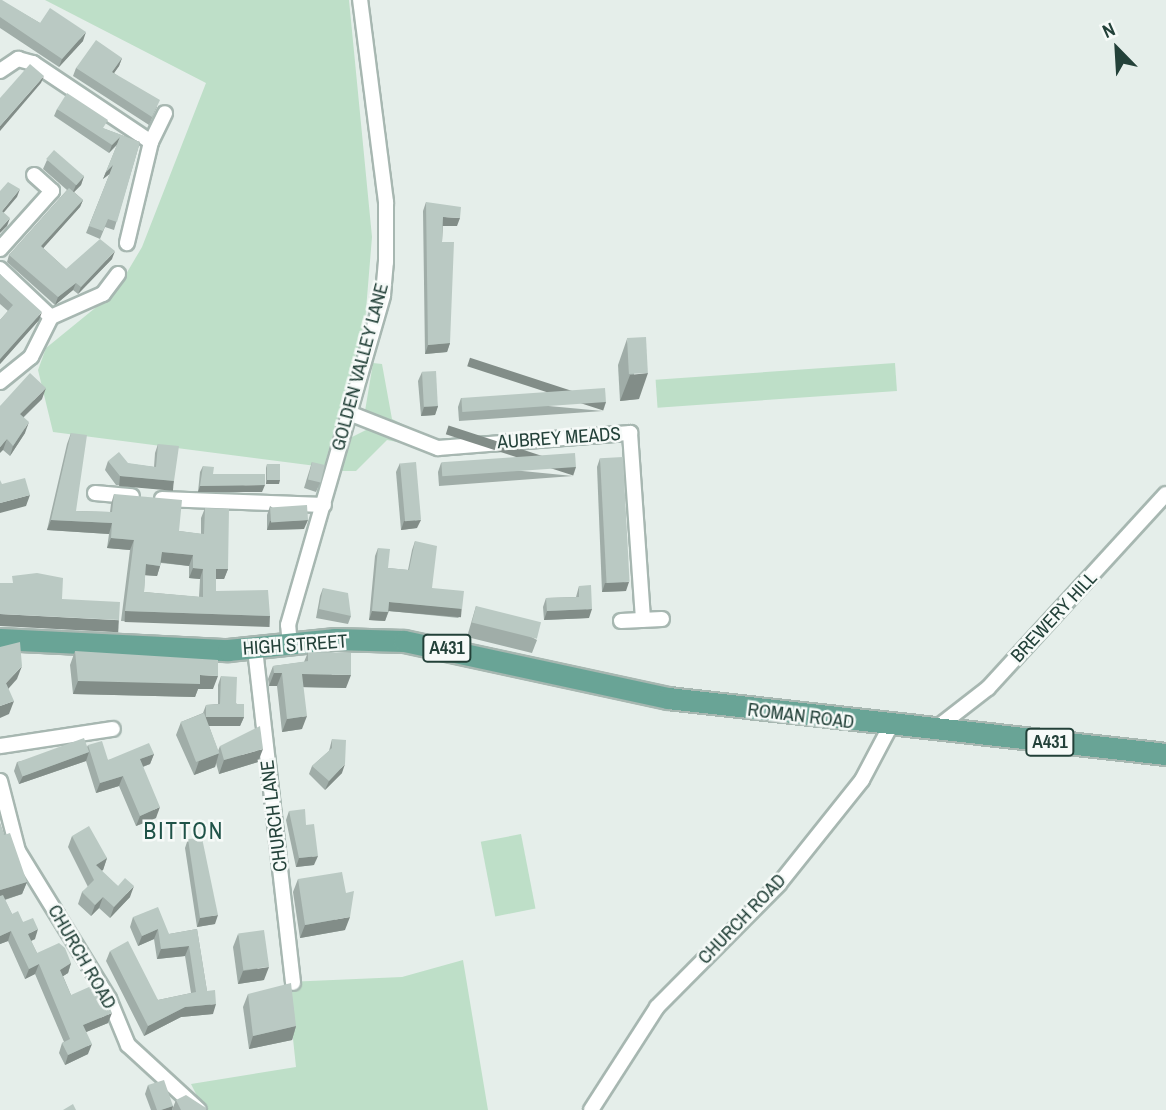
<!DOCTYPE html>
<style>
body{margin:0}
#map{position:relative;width:1166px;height:1110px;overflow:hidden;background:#e5eeea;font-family:"Archivo Narrow",sans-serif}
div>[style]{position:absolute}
.green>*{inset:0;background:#bedfc8;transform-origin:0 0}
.roads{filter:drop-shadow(2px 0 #a7b7b1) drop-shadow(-2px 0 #a7b7b1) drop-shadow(0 2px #a7b7b1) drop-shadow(0 -2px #a7b7b1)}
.minor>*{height:14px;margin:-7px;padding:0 7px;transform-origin:7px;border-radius:7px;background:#fff}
.primary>*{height:21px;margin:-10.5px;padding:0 10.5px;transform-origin:10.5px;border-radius:10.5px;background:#69a496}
.wall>*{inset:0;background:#a0ada8}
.shaded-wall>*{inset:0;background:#828d88;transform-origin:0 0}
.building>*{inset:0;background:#bac9c3;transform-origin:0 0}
span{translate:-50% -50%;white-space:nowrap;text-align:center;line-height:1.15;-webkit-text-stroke:5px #f6faf8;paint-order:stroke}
.shield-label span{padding:2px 5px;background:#f6faf8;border:2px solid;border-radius:5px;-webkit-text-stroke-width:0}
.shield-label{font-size:18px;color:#234139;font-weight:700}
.street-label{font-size:19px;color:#234139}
.quarter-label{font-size:23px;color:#1f5348;letter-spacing:2px}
.north{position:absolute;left:1082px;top:14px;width:70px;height:70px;-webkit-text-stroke:5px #f6faf8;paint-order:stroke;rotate:336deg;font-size:19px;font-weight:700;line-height:28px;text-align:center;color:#234139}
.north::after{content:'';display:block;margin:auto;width:24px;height:32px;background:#234139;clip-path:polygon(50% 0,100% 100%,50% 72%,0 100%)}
</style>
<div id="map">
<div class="green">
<div style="clip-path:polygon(45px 0,349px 0,372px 237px,365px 322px,324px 467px,53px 432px,38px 370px,46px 348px,116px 291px,142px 247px,206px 83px)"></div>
<div style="clip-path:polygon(373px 363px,382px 364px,392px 419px,438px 441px,365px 411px)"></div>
<div style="left:895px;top:363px;width:28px;height:240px;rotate:86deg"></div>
<div style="clip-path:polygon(368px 429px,412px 445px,387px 440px,356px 471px,341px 471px,352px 437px)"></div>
<div style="left:521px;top:834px;width:76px;height:41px;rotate:79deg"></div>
<div style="clip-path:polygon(463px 960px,488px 1110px,204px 1110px,191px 1084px,296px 1067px,287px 982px,402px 977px)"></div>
</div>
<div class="roads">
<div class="minor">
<div style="left:0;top:71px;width:22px;rotate:-34deg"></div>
<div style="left:18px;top:59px;width:16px;rotate:15deg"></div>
<div style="left:33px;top:63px;width:142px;rotate:33.8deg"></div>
<div style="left:151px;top:142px;width:104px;rotate:103.4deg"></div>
<div style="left:151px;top:142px;width:32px;rotate:-64deg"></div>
<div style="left:0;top:249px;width:78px;rotate:-48.1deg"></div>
<div style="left:52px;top:191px;width:24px;rotate:-138deg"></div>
<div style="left:0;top:269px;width:70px;rotate:43.3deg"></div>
<div style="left:51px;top:317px;width:57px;rotate:-23.9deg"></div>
<div style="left:103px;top:294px;width:25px;rotate:-53deg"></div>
<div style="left:0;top:382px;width:40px;rotate:-39deg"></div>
<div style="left:31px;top:357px;width:45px;rotate:-63.4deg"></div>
<div style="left:349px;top:413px;width:96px;rotate:21.5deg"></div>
<div style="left:438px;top:448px;width:193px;rotate:-4.5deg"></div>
<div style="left:630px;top:433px;width:187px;rotate:86deg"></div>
<div style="left:95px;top:493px;width:37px;rotate:5deg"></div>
<div style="left:162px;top:499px;width:162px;rotate:2.1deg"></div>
<div style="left:621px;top:621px;width:41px;rotate:-2.8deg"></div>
<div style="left:290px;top:646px;width:21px;rotate:-95deg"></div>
<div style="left:288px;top:625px;width:343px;rotate:-73.9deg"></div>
<div style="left:383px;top:295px;width:33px;rotate:-85deg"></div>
<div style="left:386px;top:262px;width:60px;rotate:-90deg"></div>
<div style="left:386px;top:202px;width:204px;rotate:-97.3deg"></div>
<div style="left:255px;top:649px;width:336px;rotate:83.5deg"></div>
<div style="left:934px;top:730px;width:68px;rotate:-37.9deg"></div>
<div style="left:988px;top:688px;width:263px;rotate:-47.5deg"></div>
<div style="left:0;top:746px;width:114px;rotate:-8.6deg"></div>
<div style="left:0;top:781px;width:72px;rotate:75.6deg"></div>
<div style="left:18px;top:851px;width:174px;rotate:58.4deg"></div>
<div style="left:109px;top:999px;width:50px;rotate:67.6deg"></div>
<div style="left:128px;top:1045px;width:96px;rotate:42.5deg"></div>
<div style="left:591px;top:1110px;width:122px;rotate:-57.3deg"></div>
<div style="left:657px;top:1007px;width:173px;rotate:-45.2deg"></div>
<div style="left:779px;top:884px;width:133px;rotate:-51.4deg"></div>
<div style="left:862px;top:780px;width:60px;rotate:-62.2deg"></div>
</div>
<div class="primary">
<div style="left:0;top:639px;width:228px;rotate:2.8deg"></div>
<div style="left:228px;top:650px;width:108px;rotate:-5.9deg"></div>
<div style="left:335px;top:639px;width:69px;rotate:1.7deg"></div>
<div style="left:404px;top:641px;width:270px;rotate:12.2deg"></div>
<div style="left:668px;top:698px;width:501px;rotate:6.42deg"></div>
</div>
</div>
<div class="wall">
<div style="clip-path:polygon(0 0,40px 23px,83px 41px,59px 67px,0 28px)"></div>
<div style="clip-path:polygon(122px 58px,119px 66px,114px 73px,157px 107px,149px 125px,73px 76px,76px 68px)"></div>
<div style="clip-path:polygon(57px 109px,105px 129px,140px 142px,114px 230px,105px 227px,100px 239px,86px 233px,110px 173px,103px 179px,117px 145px,109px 153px,54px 116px)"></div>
<div style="clip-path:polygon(47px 160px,84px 176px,81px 185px,74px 192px,83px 200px,80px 207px,43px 248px,66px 269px,112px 259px,78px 294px,73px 290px,55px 305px,7px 262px,9px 255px,67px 190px,43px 169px)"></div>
<div style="clip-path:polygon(426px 202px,457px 226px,443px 226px,442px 242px,450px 343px,447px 352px,425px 354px,423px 211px)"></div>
<div style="clip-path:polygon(0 274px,39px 320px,0 364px,0 320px,8px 311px,0 304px)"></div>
<div style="clip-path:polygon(627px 339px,639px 399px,620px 401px,618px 365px)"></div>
<div style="clip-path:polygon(422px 372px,438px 406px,435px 415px,421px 416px,418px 381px)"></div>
<div style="clip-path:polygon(461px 398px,603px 411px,459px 421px,458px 407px)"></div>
<div style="clip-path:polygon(42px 399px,24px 417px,25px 433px,10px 456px,3px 450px,0 406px)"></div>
<div style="clip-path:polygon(evenodd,71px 433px,76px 511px,110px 512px,111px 504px,114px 494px,179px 531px,201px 534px,201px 518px,205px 508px,228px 569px,224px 579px,216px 579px,216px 591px,270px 616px,266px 626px,121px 621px,130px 550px,107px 548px,109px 534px,47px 530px,67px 444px,71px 433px,161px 563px,189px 566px,189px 578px,200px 579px,199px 597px,144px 592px,145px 575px,157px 576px,161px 563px)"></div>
<div style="clip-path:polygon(158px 444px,174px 481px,171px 490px,116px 485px,105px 470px,108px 461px,154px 467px,155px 453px)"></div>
<div style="clip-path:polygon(600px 458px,626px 591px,602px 592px,597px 467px)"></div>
<div style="clip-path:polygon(312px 462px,320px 483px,316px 492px,304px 488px)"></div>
<div style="clip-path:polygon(400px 463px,417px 528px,401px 530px,396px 472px)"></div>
<div style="clip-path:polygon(441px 463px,573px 476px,439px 486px,438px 472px)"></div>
<div style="clip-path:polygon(267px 464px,279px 484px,266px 484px,266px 468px)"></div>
<div style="clip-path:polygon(203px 466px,213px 474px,262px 492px,198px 492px,200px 472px)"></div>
<div style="clip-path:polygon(270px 506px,304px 529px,267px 530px,267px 515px)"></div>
<div style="clip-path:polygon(415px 541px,432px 588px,459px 618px,389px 611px,385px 621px,369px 620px,375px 556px,378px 548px,388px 568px,408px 570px,412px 550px)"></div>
<div style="clip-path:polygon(579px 586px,589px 618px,544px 620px,543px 607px,546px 598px,576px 597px)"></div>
<div style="clip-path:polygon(323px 588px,351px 616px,348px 624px,316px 618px,320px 596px)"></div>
<div style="clip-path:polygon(476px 606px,537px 640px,532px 653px,467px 637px)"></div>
<div style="clip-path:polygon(75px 651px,213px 689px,198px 689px,195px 697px,73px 694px,70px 665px)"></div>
<div style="clip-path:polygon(308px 652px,346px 688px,303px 687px,302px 729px,282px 732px,277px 686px,269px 686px,268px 679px,273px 666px,304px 662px)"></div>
<div style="clip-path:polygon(221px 676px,244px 717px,240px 726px,209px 726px,218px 751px,220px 746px,258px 762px,219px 774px,216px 763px,215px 767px,194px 775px,176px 735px,181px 722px,203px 713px,206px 705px,218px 704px,218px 685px)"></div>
<div style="clip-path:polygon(332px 739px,342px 773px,325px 790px,309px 774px,312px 766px,329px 751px)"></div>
<div style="clip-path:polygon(88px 745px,108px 760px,154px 754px,150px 764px,143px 767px,156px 818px,136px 826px,119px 786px,96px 793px,86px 761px,19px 784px,14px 771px,17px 762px,87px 747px)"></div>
<div style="clip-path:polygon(289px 811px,306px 825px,314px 865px,296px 867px,286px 820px)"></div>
<div style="clip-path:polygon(0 823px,4px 835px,27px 882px,22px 894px,5px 900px,12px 914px,23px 922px,35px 939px,31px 941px,37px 953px,71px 963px,68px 973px,63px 976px,71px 995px,108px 1023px,86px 1032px,88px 1054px,65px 1065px,59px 1053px,62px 1043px,64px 1042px,35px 974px,25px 979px,8px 941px,0 944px)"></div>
<div style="clip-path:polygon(72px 836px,107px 858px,103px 870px,101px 871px,130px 897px,110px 918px,99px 908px,91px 916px,78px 904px,82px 892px,88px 887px,68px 847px)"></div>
<div style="clip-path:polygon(188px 839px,215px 924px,197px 927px,185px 848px)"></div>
<div style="clip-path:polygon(298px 879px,345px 930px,300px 938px,293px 892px)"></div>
<div style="clip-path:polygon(133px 917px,169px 934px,197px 929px,207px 991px,213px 1014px,181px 1017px,144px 1036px,106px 961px,110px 951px,158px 1000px,191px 993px,185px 956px,157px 959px,154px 939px,138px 946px,130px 927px)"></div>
<div style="clip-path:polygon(238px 934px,264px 980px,238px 984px,233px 947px)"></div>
<div style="clip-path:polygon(248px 994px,296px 1026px,292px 1040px,249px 1049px,243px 1007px)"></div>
<div style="clip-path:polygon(148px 1085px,173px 1106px,172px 1110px,151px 1110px,145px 1094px)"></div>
<div style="clip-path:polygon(176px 1100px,206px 1110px,172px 1110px)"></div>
</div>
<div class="shaded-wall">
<div style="clip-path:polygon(86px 32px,83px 41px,59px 67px,62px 59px)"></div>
<div style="clip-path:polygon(122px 58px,119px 66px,109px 80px,112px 72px)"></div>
<div style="clip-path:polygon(44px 76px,41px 83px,0 131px,0 126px)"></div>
<div style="clip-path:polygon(120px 137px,117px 144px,109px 153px,112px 145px)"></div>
<div style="clip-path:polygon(113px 165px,111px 173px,103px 179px,106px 172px)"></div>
<div style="clip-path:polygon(84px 176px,81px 185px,72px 194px,76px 185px)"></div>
<div style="clip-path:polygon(20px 189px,17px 197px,0 217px,2px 211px)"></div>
<div style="clip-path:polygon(83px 200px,80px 207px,38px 254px,41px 246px)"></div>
<div style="clip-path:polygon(443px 217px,460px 218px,457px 226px,440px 226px)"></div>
<div style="clip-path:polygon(10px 218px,7px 226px,0 233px,0 229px)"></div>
<div style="clip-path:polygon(115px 251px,112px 259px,78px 294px,81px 287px)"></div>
<div style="clip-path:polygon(76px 283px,73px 290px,55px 305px,58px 297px)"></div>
<div style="clip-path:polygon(42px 312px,39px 320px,0 364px,0 359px)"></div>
<div style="clip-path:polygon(450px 343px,447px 352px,425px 354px,428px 345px)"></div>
<div style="clip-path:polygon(648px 373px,639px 399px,620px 401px,630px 375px)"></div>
<div style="clip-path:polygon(46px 388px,42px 399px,16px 424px,20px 414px)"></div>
<div style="left:606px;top:402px;width:9px;height:143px;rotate:108deg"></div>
<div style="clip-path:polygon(438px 406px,435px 415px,421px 416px,424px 407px)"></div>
<div style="clip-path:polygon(29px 422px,25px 433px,10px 456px,13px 446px)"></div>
<div style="clip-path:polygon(7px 439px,3px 450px,0 453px,0 447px)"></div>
<div style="left:576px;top:467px;width:9px;height:134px;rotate:108deg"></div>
<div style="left:120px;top:476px;width:54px;height:10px;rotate:5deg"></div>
<div style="clip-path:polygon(267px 480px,280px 480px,279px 484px,266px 484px)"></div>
<div style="clip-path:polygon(265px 485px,262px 492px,198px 492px,200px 486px)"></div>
<div style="clip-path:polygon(30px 495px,26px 506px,0 513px,0 503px)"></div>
<div style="clip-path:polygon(51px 520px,112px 523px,109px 534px,47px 530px)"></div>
<div style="clip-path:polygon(308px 520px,304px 529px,267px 530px,270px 521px)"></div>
<div style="clip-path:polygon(421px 520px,417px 528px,401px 530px,404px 521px)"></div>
<div style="clip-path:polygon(111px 538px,134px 540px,130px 550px,107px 548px)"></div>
<div style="clip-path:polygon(162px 552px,193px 555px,189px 566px,158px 562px)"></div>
<div style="clip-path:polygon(146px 564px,160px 566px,157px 576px,142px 575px)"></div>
<div style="clip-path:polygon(193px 568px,203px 569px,200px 579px,189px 578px)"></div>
<div style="clip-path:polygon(216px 569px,228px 569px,224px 579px,212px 579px)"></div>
<div style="clip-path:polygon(629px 582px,626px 591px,602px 592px,605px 583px)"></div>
<div style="left:389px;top:602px;width:73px;height:9px;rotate:5deg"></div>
<div style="clip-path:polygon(592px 609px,589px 618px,544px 620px,547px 611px)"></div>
<div style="left:125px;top:611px;width:145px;height:11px;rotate:2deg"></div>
<div style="clip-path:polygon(372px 611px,388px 612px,385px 621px,369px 620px)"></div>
<div style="left:0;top:614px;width:119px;height:12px;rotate:3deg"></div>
<div style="clip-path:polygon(22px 666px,17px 679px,1px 697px,6px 683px)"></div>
<div style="clip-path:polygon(274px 673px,282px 673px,277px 686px,269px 686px)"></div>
<div style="clip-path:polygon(302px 674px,351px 675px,346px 688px,297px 687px)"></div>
<div style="clip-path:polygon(200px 675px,218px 676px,213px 689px,198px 689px,195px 697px,73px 694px,78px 681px)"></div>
<div style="clip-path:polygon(14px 701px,9px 714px,0 718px,0 706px)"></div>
<div style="clip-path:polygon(307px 716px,302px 729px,282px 732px,287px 719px)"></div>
<div style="clip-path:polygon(206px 717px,244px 717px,240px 726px,203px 726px)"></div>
<div style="clip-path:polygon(263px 749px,258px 762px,219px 774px,224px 760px)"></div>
<div style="clip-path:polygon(89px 752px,86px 761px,19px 784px,23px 776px)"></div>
<div style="clip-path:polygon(219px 753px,215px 767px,194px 775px,199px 761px)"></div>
<div style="clip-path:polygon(154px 754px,150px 764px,136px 769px,140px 759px)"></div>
<div style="clip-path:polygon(345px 764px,342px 773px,325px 790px,329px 781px)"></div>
<div style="clip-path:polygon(123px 776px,119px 786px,96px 793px,100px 783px)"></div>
<div style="clip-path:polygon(160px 807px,156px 818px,136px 826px,140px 816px)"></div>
<div style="clip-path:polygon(318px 856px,314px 865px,296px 867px,299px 858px)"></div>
<div style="clip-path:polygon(107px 858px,103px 870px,92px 876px,96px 865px)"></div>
<div style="clip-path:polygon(27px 882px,22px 894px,0 901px,0 890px)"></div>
<div style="clip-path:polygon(134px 886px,130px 897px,110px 918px,114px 907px)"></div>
<div style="clip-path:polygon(103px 897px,99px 908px,91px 916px,95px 905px)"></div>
<div style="clip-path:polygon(218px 915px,215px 924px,197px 927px,200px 918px)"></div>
<div style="clip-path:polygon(350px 917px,345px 930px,300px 938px,305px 925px)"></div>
<div style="clip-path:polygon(38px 929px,35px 939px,24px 944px,28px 934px)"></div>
<div style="clip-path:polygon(158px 929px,154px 939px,138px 946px,142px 936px)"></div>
<div style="clip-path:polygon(11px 931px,8px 941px,0 944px,0 936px)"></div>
<div style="clip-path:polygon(189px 946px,185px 956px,157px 959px,161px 949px)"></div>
<div style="clip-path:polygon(71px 963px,68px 973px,57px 980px,60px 970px)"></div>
<div style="clip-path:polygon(39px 964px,35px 974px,25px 979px,29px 969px)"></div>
<div style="clip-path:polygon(269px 967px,264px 980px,238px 984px,243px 971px)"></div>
<div style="clip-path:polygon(216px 1004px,213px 1014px,181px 1017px,144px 1036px,148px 1026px,185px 1007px)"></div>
<div style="clip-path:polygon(112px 1013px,108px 1023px,79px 1035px,83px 1025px)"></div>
<div style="clip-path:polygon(296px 1026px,292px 1040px,249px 1049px,253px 1036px)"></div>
<div style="clip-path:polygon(92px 1044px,88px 1054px,65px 1065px,68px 1055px)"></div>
<div style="clip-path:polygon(173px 1106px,172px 1110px,161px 1110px)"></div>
</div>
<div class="building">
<div style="clip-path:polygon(0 0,2px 0,40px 23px,50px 8px,86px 32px,62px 59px,0 17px)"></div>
<div style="clip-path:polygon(96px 40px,122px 58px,112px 72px,160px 100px,152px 117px,76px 68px)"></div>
<div style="clip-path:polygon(30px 64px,44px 76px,0 126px,0 98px)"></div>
<div style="clip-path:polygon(67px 93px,108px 120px,103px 128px,140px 142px,117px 222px,108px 219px,103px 231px,89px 226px,113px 165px,106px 172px,120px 137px,112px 145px,57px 109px)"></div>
<div style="left:54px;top:150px;width:40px;height:12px;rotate:41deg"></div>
<div style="clip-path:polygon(8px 182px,20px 189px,2px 211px,10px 218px,0 229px,0 191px)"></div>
<div style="clip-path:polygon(69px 188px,83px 200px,41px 246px,66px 269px,100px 239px,115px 251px,81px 287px,76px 283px,58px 297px,9px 255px)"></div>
<div style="clip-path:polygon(426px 202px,461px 207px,460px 218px,443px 217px,442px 242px,454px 242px,450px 343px,428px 345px)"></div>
<div style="clip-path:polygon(0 274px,42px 312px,0 359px,0 320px,13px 305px,0 293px)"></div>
<div style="left:646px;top:337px;width:36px;height:19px;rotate:87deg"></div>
<div style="left:436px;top:371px;width:35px;height:14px;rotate:87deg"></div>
<div style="clip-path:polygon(30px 373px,46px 388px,20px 414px,29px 422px,13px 446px,7px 439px,0 447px,0 406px)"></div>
<div style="left:605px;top:388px;width:14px;height:144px;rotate:86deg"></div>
<div style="clip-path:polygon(evenodd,71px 433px,87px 435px,76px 511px,112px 512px,114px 494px,182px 500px,179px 531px,204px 534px,205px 508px,229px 509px,228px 569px,216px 569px,216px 591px,268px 590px,270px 616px,125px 611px,134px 540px,111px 538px,112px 523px,51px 520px,71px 433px,162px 552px,193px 555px,193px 568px,203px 569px,203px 597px,144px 592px,146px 564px,160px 566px,162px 552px)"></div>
<div style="clip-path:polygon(158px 444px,179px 446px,174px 481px,120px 476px,108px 461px,119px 452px,128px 463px,156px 467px)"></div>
<div style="left:575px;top:453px;width:14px;height:134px;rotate:86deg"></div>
<div style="left:623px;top:457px;width:125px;height:23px;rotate:87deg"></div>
<div style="left:312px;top:462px;width:13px;height:18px;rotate:13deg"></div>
<div style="left:416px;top:462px;width:58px;height:16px;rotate:85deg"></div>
<div style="left:267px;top:464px;width:13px;height:16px"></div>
<div style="clip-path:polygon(203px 466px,214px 467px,213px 474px,265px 474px,265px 485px,200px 486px)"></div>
<div style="clip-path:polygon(25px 478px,30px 495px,0 503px,0 480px,2px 484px)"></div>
<div style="left:307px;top:505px;width:15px;height:37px;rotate:86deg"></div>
<div style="clip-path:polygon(415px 541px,437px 546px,432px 588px,464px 591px,462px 609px,389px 602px,388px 612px,372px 611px,378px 548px,390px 549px,388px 568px,409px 570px)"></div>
<div style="clip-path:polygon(37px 573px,63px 578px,62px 599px,120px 602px,119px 620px,0 614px,0 583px,13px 583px,12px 576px)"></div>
<div style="clip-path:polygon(591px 585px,592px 609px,547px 611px,546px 598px,579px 597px,579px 586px)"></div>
<div style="clip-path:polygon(323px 588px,348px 593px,351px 616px,319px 609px)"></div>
<div style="left:476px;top:606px;width:67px;height:17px;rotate:14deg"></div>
<div style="clip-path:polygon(20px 642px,22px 666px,6px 683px,14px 701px,0 706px,0 647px)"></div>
<div style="clip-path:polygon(75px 651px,218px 660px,218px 676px,200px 675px,200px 684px,78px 681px)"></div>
<div style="clip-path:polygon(308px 652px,351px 653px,351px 675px,302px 674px,307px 716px,287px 719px,282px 673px,274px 673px,273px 666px,308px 661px)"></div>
<div style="clip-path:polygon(221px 676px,237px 677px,236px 704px,244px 704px,244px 717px,206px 717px,206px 705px,220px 704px)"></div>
<div style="left:204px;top:713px;width:43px;height:25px;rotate:69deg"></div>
<div style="clip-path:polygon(260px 726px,263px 749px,224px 760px,220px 746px)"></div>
<div style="left:84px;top:738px;width:15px;height:71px;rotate:70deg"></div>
<div style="clip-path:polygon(332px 739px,346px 740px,345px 764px,329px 781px,312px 766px,332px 748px)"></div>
<div style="clip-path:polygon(102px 741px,108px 760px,149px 743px,154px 754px,140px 759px,160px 807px,140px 816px,123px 776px,100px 783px,88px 745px)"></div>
<div style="clip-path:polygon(305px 809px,306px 825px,314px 824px,318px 856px,299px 858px,289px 811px)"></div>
<div style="clip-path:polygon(0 823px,4px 835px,10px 833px,27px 882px,0 890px)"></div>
<div style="clip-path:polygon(89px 826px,107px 858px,96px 865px,118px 886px,125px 878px,134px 886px,114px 907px,103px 897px,95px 905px,82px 892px,94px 880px,72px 836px)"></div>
<div style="clip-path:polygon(202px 838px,218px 915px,200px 918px,188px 839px)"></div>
<div style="clip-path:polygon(342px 872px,346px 893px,354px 891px,350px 917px,305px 925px,298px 879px)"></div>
<div style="clip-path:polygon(3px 895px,12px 914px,18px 911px,23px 922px,33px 918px,38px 929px,28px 934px,37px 953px,59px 943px,65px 948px,71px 963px,60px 970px,71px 995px,98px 983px,112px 1013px,83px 1025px,92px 1044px,68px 1055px,62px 1043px,70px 1039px,39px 964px,29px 969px,11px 931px,0 936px,0 896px)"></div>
<div style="clip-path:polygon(158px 907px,169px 934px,197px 929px,207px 991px,215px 990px,216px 1004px,185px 1007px,148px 1026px,110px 951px,128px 941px,158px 1000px,196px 992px,189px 946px,161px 949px,158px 929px,142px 936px,133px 917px)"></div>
<div style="left:264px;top:930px;width:37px;height:26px;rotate:82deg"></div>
<div style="clip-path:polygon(291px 983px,296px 1026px,253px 1036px,248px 994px)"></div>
<div style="clip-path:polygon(164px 1080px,173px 1106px,161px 1110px,157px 1110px,148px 1085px)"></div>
<div style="clip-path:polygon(186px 1095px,206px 1108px,206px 1110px,181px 1110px,176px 1100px)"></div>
<div style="clip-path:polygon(73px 1104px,76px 1110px,63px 1110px)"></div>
</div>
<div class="shield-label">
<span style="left:447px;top:648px">A431</span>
<span style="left:1050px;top:742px">A431</span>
</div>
<div class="street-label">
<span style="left:360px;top:367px;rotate:-75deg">GOLDEN VALLEY LANE</span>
<span style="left:559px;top:438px;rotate:-4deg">AUBREY MEADS</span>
<span style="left:1054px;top:617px;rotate:-47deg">BREWERY HILL</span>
<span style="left:295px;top:645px;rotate:-4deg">HIGH STREET</span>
<span style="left:801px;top:716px;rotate:7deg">ROMAN ROAD</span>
<span style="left:274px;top:816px;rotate:-97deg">CHURCH LANE</span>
<span style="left:742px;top:919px;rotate:-46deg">CHURCH ROAD</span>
<span style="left:82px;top:957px;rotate:60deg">CHURCH ROAD</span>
</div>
<div class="quarter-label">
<span style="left:184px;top:831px">BITTON</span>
</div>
<div class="north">N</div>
</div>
